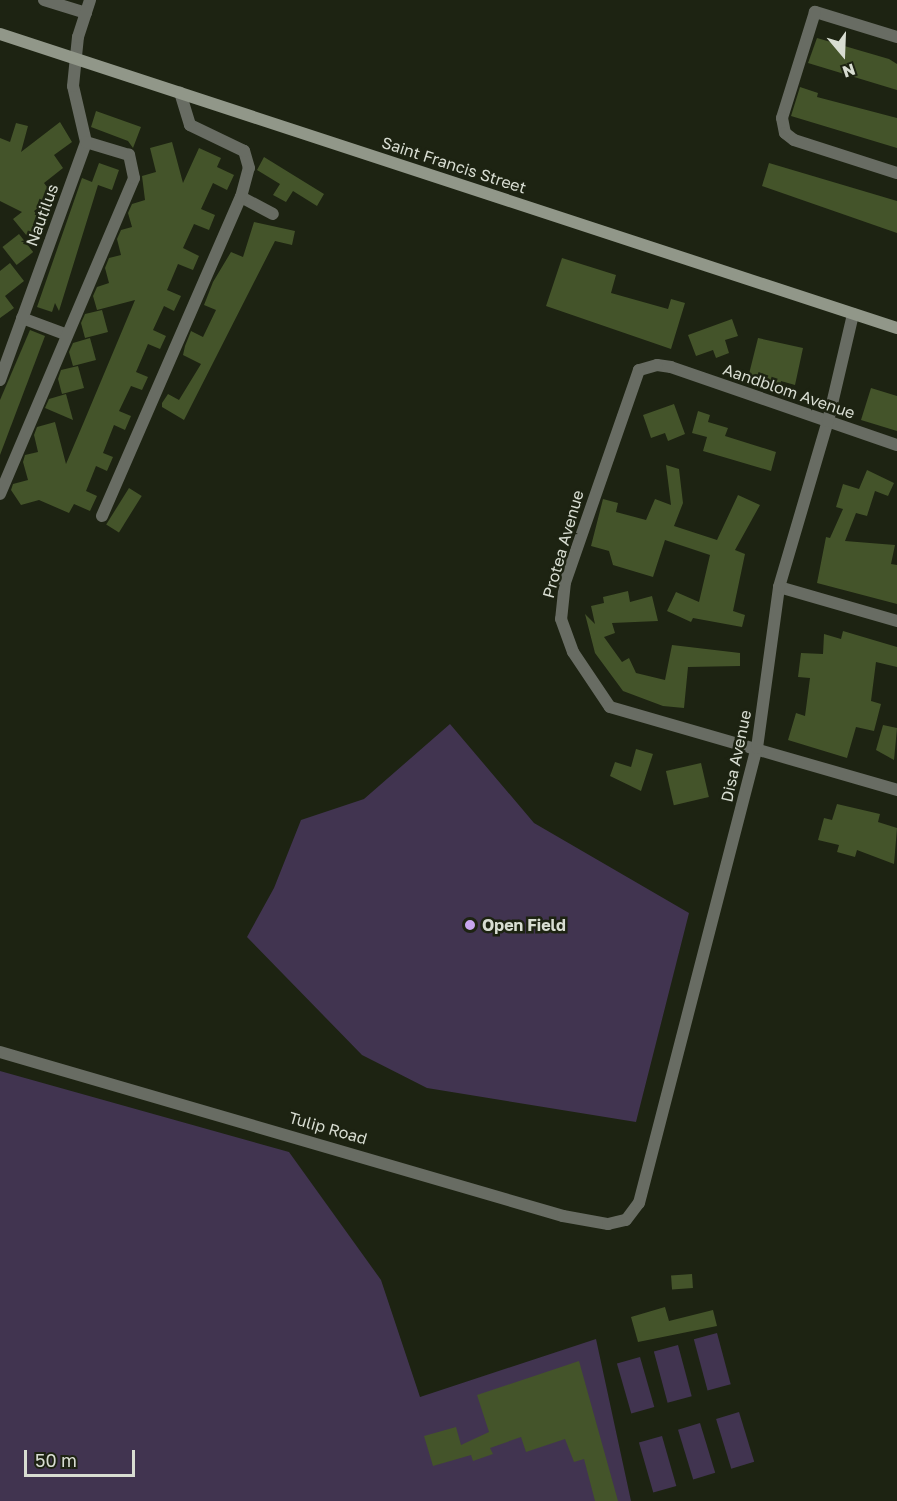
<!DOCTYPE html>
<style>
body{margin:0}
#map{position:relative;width:897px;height:1501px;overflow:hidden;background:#1d2312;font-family:"Golos Text",sans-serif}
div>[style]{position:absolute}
.green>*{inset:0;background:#413450;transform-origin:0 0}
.building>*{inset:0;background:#44542a;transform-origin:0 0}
.street>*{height:12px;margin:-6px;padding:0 6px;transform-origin:6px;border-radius:6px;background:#686c63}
.secondary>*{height:12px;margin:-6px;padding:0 6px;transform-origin:6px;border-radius:6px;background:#919789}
.dots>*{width:16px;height:16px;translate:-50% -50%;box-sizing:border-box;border:3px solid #1d2312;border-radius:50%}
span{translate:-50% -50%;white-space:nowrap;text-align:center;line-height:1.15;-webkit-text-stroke:5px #1d2312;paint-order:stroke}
.street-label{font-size:16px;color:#d8ddd2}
.poi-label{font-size:16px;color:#d8ddd2;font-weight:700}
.left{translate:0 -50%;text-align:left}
.north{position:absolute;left:813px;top:24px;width:60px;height:60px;-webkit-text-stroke:4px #1d2312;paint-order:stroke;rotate:161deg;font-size:16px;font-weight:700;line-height:24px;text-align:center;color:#d8ddd2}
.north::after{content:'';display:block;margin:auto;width:21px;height:27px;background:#d8ddd2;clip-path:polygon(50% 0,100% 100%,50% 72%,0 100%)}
.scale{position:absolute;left:24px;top:1450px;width:111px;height:27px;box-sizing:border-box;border:3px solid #d8ddd2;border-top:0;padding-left:8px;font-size:18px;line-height:21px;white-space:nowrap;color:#d8ddd2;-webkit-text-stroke:4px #1d2312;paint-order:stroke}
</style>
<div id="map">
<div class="green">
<div style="clip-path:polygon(450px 724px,534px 823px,689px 913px,636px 1122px,427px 1088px,362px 1055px,247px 937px,274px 888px,301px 820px,364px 799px)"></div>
<div style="clip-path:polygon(0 1071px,289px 1152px,381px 1280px,420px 1397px,596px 1339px,631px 1501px,0 1501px)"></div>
<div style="left:717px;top:1333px;width:53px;height:24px;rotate:75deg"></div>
<div style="left:678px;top:1345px;width:53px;height:25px;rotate:75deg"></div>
<div style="left:640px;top:1357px;width:52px;height:24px;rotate:74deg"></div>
<div style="left:739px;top:1412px;width:52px;height:24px;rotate:73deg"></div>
<div style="left:700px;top:1423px;width:52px;height:23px;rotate:73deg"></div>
<div style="left:662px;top:1436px;width:52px;height:24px;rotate:74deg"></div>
</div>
<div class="building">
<div style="clip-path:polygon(817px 38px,889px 59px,897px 64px,897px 90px,808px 63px)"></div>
<div style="clip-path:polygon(800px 87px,818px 93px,817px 97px,897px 118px,897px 148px,791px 116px)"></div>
<div style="clip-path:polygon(96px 111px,141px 127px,133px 148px,128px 141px,91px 127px)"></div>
<div style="clip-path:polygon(60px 122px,72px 142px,54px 155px,63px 168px,44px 183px,54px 196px,34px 211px,44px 223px,27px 236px,13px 219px,22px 212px,0 201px,0 138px,10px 142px,16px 123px,28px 126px,21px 152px)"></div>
<div style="clip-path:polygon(172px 142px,183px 183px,199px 148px,221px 158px,217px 167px,234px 175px,227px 190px,213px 183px,201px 209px,215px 215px,209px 230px,194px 224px,183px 248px,199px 256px,193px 270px,178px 264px,167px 290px,181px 296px,174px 311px,164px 306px,153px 330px,166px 336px,160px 349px,148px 344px,136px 372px,148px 377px,142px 390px,131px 386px,119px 411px,131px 416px,125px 430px,114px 425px,103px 453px,113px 457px,107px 471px,96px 466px,86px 491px,97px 496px,90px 511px,74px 504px,69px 513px,39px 500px,21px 505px,11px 490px,13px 484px,28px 480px,23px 462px,25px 455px,38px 452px,34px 435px,37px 427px,55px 422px,66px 464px,83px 424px,135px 300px,97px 310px,93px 296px,97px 287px,109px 283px,105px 268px,109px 258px,121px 255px,117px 239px,121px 230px,132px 227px,128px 213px,132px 204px,145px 200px,142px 176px,156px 172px,150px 148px)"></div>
<div style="clip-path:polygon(264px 157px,324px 194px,317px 206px,293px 191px,286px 202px,273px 195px,280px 184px,257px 170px)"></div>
<div style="clip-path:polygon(99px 163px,119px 170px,112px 190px,98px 185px,59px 311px,55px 303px,52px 312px,37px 307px,82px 178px,92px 182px)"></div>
<div style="clip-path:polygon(769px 163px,897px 201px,897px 233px,762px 186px)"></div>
<div style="clip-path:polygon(254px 222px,295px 231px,292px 245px,275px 241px,184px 420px,162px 407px,162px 403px,168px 394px,179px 400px,201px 364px,183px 355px,185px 346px,191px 331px,203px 337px,216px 310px,204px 305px,213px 282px,231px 252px,243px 257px)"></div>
<div style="left:19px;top:234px;width:23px;height:21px;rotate:52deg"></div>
<div style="clip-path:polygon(562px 258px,616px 275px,611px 293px,668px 309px,671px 299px,685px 303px,671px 349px,546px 306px)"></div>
<div style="clip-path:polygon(10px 263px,24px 281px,5px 296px,14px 308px,0 318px,0 271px)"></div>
<div style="clip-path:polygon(102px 310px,108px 332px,85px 338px,81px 323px,85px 314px)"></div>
<div style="clip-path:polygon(732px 319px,738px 336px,725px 340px,729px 353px,716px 358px,713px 350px,696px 356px,688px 335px)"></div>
<div style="clip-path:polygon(30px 330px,45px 336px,0 455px,0 400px)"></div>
<div style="clip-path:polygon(90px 338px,96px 360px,73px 366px,69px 352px,73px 343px)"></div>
<div style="clip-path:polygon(758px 338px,803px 348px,795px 385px,781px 381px,779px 389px,747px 382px)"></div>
<div style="clip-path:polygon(78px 366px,84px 388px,62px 394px,58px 379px,61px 370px)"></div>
<div style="clip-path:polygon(871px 388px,897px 396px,897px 431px,861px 420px)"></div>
<div style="clip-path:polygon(66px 394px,73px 420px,45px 408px,49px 399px)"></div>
<div style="clip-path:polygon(674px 404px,685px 434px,668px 441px,665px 433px,651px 438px,643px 415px)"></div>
<div style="clip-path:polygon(698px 411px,710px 415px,708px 422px,728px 428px,725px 436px,776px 452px,771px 471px,703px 451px,707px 437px,692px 433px)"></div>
<div style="clip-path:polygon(666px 465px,679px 469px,683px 503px,674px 526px,717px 540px,738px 495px,760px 505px,735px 550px,745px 554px,733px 611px,745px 615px,742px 627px,693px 618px,691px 622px,667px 611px,676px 592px,699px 602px,710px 555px,665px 540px,653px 577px,613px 565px,609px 551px,591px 546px,603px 499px,618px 503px,616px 512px,646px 520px,655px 499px,671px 505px)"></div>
<div style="clip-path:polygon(867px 470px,894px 483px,888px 496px,875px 491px,867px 516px,856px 513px,845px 541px,895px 545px,891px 564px,897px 565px,897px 604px,817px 583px,826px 537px,830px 538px,843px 509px,836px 507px,843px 484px,859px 489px)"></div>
<div style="left:129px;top:488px;width:15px;height:43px;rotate:32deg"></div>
<div style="clip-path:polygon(628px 591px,630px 602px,652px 596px,658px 621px,612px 623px,615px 633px,604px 637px,622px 662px,629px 658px,636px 673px,665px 680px,672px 645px,740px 653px,740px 666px,688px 667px,684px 708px,663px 706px,623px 691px,595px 653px,585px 614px,595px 624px,591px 606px,604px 603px,603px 597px)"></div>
<div style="clip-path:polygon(843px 631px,897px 647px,897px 667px,876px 662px,871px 701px,881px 704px,874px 731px,856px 727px,847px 758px,788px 740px,796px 713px,805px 716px,810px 678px,798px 677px,801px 653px,823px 654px,824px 634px,841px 639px)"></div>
<div style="clip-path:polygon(883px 725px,897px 728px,894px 760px,876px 750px)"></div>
<div style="clip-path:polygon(636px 749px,653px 754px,641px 791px,610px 776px,615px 762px,631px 767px)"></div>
<div style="left:701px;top:763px;width:35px;height:36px;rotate:77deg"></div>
<div style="clip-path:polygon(837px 804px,880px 814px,878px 822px,897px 828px,894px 864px,857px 850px,855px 857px,837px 852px,839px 845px,818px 840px,824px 818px,832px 820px)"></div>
<div style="left:692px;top:1274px;width:14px;height:21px;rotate:86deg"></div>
<div style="clip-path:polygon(665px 1307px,669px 1321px,713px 1310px,717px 1326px,638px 1342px,631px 1317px)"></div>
<div style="clip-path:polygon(579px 1361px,618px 1501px,595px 1501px,584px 1459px,574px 1462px,565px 1439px,526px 1452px,521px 1437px,490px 1448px,493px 1454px,473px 1461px,471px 1455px,433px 1466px,424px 1436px,456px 1427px,461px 1445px,489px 1432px,477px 1395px)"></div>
</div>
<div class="street">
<div style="left:44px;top:0;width:44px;rotate:17.2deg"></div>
<div style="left:897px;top:37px;width:86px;rotate:-163deg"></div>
<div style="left:815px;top:12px;width:111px;rotate:107.3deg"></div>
<div style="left:782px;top:118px;width:15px;rotate:79deg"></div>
<div style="left:785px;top:133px;width:11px;rotate:38deg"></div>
<div style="left:794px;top:140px;width:108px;rotate:17.8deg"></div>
<div style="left:241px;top:197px;width:36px;rotate:28deg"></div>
<div style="left:22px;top:318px;width:46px;rotate:20.4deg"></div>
<div style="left:0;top:380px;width:253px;rotate:-70.1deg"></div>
<div style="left:86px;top:142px;width:57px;rotate:-103.1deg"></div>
<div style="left:73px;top:86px;width:49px;rotate:-84.2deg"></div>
<div style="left:78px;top:37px;width:39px;rotate:-72deg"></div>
<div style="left:897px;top:445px;width:239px;rotate:-161deg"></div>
<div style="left:671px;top:367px;width:14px;rotate:-172deg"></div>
<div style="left:657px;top:365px;width:19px;rotate:164deg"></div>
<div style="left:639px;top:370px;width:225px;rotate:109.2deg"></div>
<div style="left:565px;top:582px;width:37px;rotate:96deg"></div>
<div style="left:561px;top:619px;width:35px;rotate:70deg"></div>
<div style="left:573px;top:652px;width:66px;rotate:56.1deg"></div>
<div style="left:610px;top:707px;width:299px;rotate:16.1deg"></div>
<div style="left:0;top:494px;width:343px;rotate:-67deg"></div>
<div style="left:134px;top:178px;width:24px;rotate:-102deg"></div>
<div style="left:129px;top:155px;width:45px;rotate:-163.2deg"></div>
<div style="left:102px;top:516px;width:348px;rotate:-66.5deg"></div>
<div style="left:241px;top:197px;width:30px;rotate:-75deg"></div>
<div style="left:249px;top:168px;width:18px;rotate:-106deg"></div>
<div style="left:244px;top:151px;width:60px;rotate:-154.3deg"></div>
<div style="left:190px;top:125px;width:34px;rotate:-107deg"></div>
<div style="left:779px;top:587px;width:123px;rotate:16.1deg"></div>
<div style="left:0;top:1052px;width:586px;rotate:16.24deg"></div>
<div style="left:563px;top:1216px;width:46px;rotate:10.1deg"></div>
<div style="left:608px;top:1224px;width:18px;rotate:-13deg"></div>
<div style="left:626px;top:1220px;width:21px;rotate:-53deg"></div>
<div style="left:639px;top:1203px;width:470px;rotate:-75.5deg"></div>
<div style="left:757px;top:748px;width:162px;rotate:-82.2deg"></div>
<div style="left:779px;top:587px;width:173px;rotate:-73.6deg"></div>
<div style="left:828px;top:421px;width:110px;rotate:-76.8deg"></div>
</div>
<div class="secondary">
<div style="left:0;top:34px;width:944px;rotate:18.15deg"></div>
</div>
<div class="dots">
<div style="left:470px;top:925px;background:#c8a6ef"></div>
</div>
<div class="street-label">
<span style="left:454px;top:165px;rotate:18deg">Saint Francis Street</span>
<span style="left:42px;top:215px;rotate:-70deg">Nautilus</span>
<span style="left:789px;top:391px;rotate:19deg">Aandblom Avenue</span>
<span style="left:563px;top:544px;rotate:-74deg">Protea Avenue</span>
<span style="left:736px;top:756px;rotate:-78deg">Disa Avenue</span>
<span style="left:328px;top:1128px;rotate:16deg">Tulip Road</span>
</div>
<div class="poi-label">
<span class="left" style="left:482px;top:925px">Open Field</span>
</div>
<div class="north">N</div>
<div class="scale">50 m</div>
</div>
